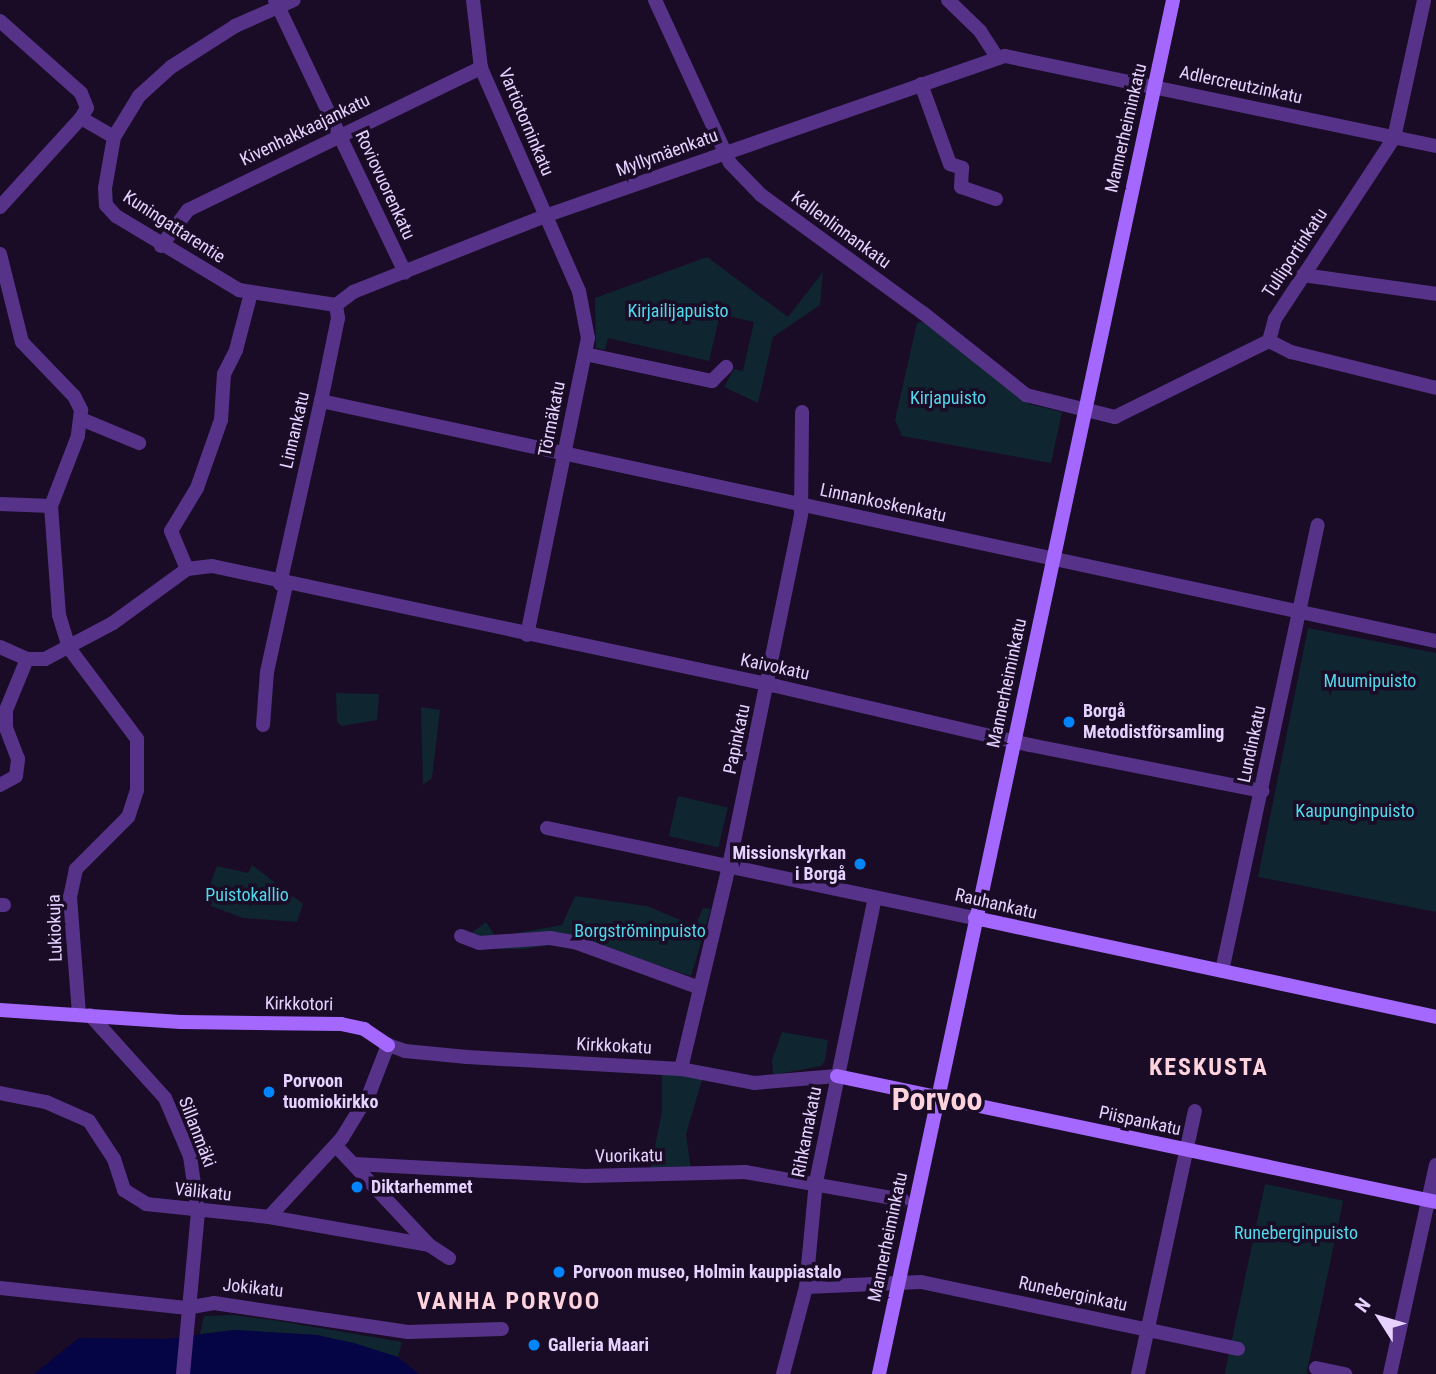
<!DOCTYPE html>
<meta charset="utf-8">
<style>
body{margin:0}
#map{position:relative;width:1436px;height:1374px;overflow:hidden;background:#1a0c26;font-family:"Roboto Condensed",sans-serif}
div>[style]{position:absolute}
.green>*{inset:0;background:#0f2530;transform-origin:0 0}
.water>*{inset:0;background:#050546}
.street>*{height:14px;margin:-7px;padding:0 7px;transform-origin:7px;border-radius:7px;background:#563389}
.secondary>*{height:14px;margin:-7px;padding:0 7px;transform-origin:7px;border-radius:7px;background:#a468ff}
.dots>*{width:19px;height:19px;translate:-50% -50%;box-sizing:border-box;border:4px solid #1a0c26;border-radius:50%}
span{translate:-50% -50%;white-space:nowrap;text-align:center;line-height:1.15;-webkit-text-stroke:7px #1a0c26;paint-order:stroke}
.street-label{font-size:18px;color:#e7d1ff}
.park-label{font-size:18px;color:#51d8eb}
.poi-label{font-size:18px;color:#e7d1ff;font-weight:700}
.left{translate:0 -50%;text-align:left}
.right{translate:-100% -50%;text-align:right}
.district-label{font-size:24px;color:#ffd3de;font-weight:700;letter-spacing:2px}
.town-label{font-size:32px;color:#ffd3de;font-weight:700}
.north{position:absolute;left:1345px;top:1283px;width:70px;height:70px;-webkit-text-stroke:5px #1a0c26;paint-order:stroke;rotate:307deg;font-size:19px;font-weight:700;line-height:28px;text-align:center;color:#e7d1ff}
.north::after{content:'';display:block;margin:auto;width:24px;height:32px;background:#e7d1ff;clip-path:polygon(50% 0,100% 100%,50% 72%,0 100%)}
</style>
<div id="map">
<div class="green">
<div style="clip-path:polygon(707px 257px,788px 317px,823px 272px,820px 305px,773px 337px,758px 403px,724px 387px,734px 369px,743px 371px,754px 322px,720px 314px,709px 361px,608px 338px,605px 350px,596px 348px,595px 298px)"></div>
<div style="clip-path:polygon(926px 321px,1029px 404px,1062px 412px,1051px 463px,902px 436px,895px 420px,917px 323px)"></div>
<div style="clip-path:polygon(1308px 628px,1436px 653px,1436px 912px,1258px 877px)"></div>
<div style="clip-path:polygon(336px 693px,379px 694px,377px 720px,342px 726px,337px 722px)"></div>
<div style="clip-path:polygon(421px 707px,440px 710px,432px 778px,423px 785px)"></div>
<div style="left:678px;top:796px;width:51px;height:41px;rotate:13deg"></div>
<div style="clip-path:polygon(252px 865px,303px 904px,297px 922px,243px 918px,211px 906px,205px 898px,217px 866px,248px 873px)"></div>
<div style="clip-path:polygon(575px 896px,647px 906px,695px 926px,703px 908px,711px 909px,691px 976px,559px 932px,554px 944px,525px 949px,494px 949px,461px 941px,486px 922px,496px 937px,562px 925px)"></div>
<div style="clip-path:polygon(782px 1032px,828px 1040px,825px 1061px,821px 1066px,773px 1075px,772px 1060px)"></div>
<div style="clip-path:polygon(662px 1073px,703px 1077px,686px 1134px,691px 1170px,650px 1170px,662px 1112px)"></div>
<div style="left:1265px;top:1184px;width:80px;height:194px;rotate:12deg"></div>
<div style="clip-path:polygon(233px 1315px,273px 1320px,402px 1342px,398px 1357px,317px 1335px,234px 1330px,200px 1334px,204px 1316px)"></div>
</div>
<div class="water">
<div style="clip-path:polygon(234px 1330px,317px 1335px,354px 1343px,398px 1357px,419px 1374px,34px 1374px,79px 1338px,166px 1339px)"></div>
</div>
<div class="street">
<div style="left:275px;top:0;width:302px;rotate:64.5deg"></div>
<div style="left:473px;top:0;width:68px;rotate:83.3deg"></div>
<div style="left:481px;top:68px;width:244px;rotate:66.3deg"></div>
<div style="left:579px;top:291px;width:48px;rotate:79.2deg"></div>
<div style="left:588px;top:338px;width:303px;rotate:101.6deg"></div>
<div style="left:655px;top:0;width:179px;rotate:65.3deg"></div>
<div style="left:730px;top:163px;width:45px;rotate:45.9deg"></div>
<div style="left:761px;top:195px;width:200px;rotate:36.1deg"></div>
<div style="left:923px;top:313px;width:132px;rotate:38.5deg"></div>
<div style="left:1026px;top:395px;width:92px;rotate:13.9deg"></div>
<div style="left:1115px;top:417px;width:172px;rotate:-26.3deg"></div>
<div style="left:1269px;top:341px;width:23px;rotate:-75deg"></div>
<div style="left:1275px;top:319px;width:217px;rotate:-56.7deg"></div>
<div style="left:1394px;top:138px;width:141px;rotate:-77.7deg"></div>
<div style="left:948px;top:0;width:45px;rotate:44.1deg"></div>
<div style="left:980px;top:31px;width:31px;rotate:57deg"></div>
<div style="left:0;top:21px;width:108px;rotate:41.6deg"></div>
<div style="left:81px;top:93px;width:16px;rotate:68deg"></div>
<div style="left:87px;top:108px;width:12px;rotate:121deg"></div>
<div style="left:81px;top:118px;width:38px;rotate:30deg"></div>
<div style="left:114px;top:137px;width:52px;rotate:100deg"></div>
<div style="left:105px;top:188px;width:17px;rotate:87deg"></div>
<div style="left:106px;top:205px;width:15px;rotate:48deg"></div>
<div style="left:116px;top:216px;width:144px;rotate:31deg"></div>
<div style="left:239px;top:290px;width:98px;rotate:8.8deg"></div>
<div style="left:921px;top:84px;width:85px;rotate:70.1deg"></div>
<div style="left:950px;top:164px;width:13px;rotate:18deg"></div>
<div style="left:962px;top:168px;width:19px;rotate:93deg"></div>
<div style="left:961px;top:187px;width:37px;rotate:19deg"></div>
<div style="left:114px;top:137px;width:48px;rotate:-58.6deg"></div>
<div style="left:139px;top:96px;width:43px;rotate:-42.2deg"></div>
<div style="left:171px;top:67px;width:76px;rotate:-32.6deg"></div>
<div style="left:235px;top:26px;width:64px;rotate:-23.8deg"></div>
<div style="left:0;top:207px;width:120px;rotate:-47.7deg"></div>
<div style="left:161px;top:246px;width:45px;rotate:-53.1deg"></div>
<div style="left:188px;top:210px;width:326px;rotate:-25.9deg"></div>
<div style="left:0;top:254px;width:91px;rotate:76deg"></div>
<div style="left:22px;top:342px;width:75px;rotate:46.1deg"></div>
<div style="left:74px;top:396px;width:16px;rotate:63deg"></div>
<div style="left:81px;top:410px;width:26px;rotate:97deg"></div>
<div style="left:78px;top:436px;width:75px;rotate:111.1deg"></div>
<div style="left:51px;top:506px;width:109px;rotate:85.8deg"></div>
<div style="left:59px;top:615px;width:34px;rotate:73deg"></div>
<div style="left:69px;top:648px;width:114px;rotate:53.2deg"></div>
<div style="left:137px;top:739px;width:51px;rotate:90deg"></div>
<div style="left:137px;top:790px;width:28px;rotate:108deg"></div>
<div style="left:128px;top:817px;width:74px;rotate:135deg"></div>
<div style="left:76px;top:869px;width:29px;rotate:102deg"></div>
<div style="left:70px;top:897px;width:117px;rotate:85.6deg"></div>
<div style="left:1303px;top:275px;width:134px;rotate:8.1deg"></div>
<div style="left:1269px;top:341px;width:25px;rotate:27deg"></div>
<div style="left:1291px;top:352px;width:149px;rotate:13.9deg"></div>
<div style="left:585px;top:354px;width:130px;rotate:12deg"></div>
<div style="left:712px;top:381px;width:20px;rotate:-45deg"></div>
<div style="left:321px;top:401px;width:1141px;rotate:12.15deg"></div>
<div style="left:81px;top:419px;width:63px;rotate:22.5deg"></div>
<div style="left:0;top:504px;width:51px;rotate:2.2deg"></div>
<div style="left:187px;top:569px;width:41px;rotate:-112.8deg"></div>
<div style="left:171px;top:531px;width:50px;rotate:-58.8deg"></div>
<div style="left:197px;top:488px;width:72px;rotate:-70.6deg"></div>
<div style="left:221px;top:420px;width:46px;rotate:-86.3deg"></div>
<div style="left:224px;top:374px;width:27px;rotate:-63deg"></div>
<div style="left:236px;top:350px;width:59px;rotate:-75.3deg"></div>
<div style="left:280px;top:584px;width:188px;rotate:-77.4deg"></div>
<div style="left:321px;top:401px;width:85px;rotate:-78.4deg"></div>
<div style="left:338px;top:318px;width:13px;rotate:-99deg"></div>
<div style="left:336px;top:305px;width:21px;rotate:-37deg"></div>
<div style="left:353px;top:292px;width:206px;rotate:-21.6deg"></div>
<div style="left:545px;top:216px;width:487px;rotate:-19.2deg"></div>
<div style="left:1005px;top:56px;width:440px;rotate:11.8deg"></div>
<div style="left:0;top:647px;width:30px;rotate:24deg"></div>
<div style="left:27px;top:659px;width:18px"></div>
<div style="left:45px;top:659px;width:77px;rotate:-27.9deg"></div>
<div style="left:113px;top:623px;width:92px;rotate:-36.1deg"></div>
<div style="left:187px;top:569px;width:25px;rotate:-7deg"></div>
<div style="left:212px;top:566px;width:577px;rotate:12.01deg"></div>
<div style="left:776px;top:686px;width:261px;rotate:13.1deg"></div>
<div style="left:1030px;top:745px;width:237px;rotate:11.2deg"></div>
<div style="left:263px;top:725px;width:53px;rotate:-85.7deg"></div>
<div style="left:267px;top:672px;width:89px;rotate:-77.7deg"></div>
<div style="left:0;top:785px;width:18px;rotate:-29deg"></div>
<div style="left:16px;top:776px;width:17px;rotate:-83deg"></div>
<div style="left:18px;top:759px;width:34px;rotate:-111deg"></div>
<div style="left:6px;top:727px;width:17px;rotate:-90deg"></div>
<div style="left:6px;top:710px;width:55px;rotate:-67.6deg"></div>
<div style="left:547px;top:828px;width:437px;rotate:11.9deg"></div>
<div style="left:0;top:905px;width:4px"></div>
<div style="left:461px;top:936px;width:19px;rotate:21deg"></div>
<div style="left:479px;top:943px;width:71px;rotate:-4deg"></div>
<div style="left:550px;top:938px;width:27px;rotate:10deg"></div>
<div style="left:577px;top:943px;width:131px;rotate:20.1deg"></div>
<div style="left:1222px;top:971px;width:456px;rotate:-77.9deg"></div>
<div style="left:90px;top:1015px;width:112px;rotate:47.9deg"></div>
<div style="left:165px;top:1098px;width:63px;rotate:66.7deg"></div>
<div style="left:190px;top:1156px;width:57px;rotate:81.9deg"></div>
<div style="left:198px;top:1212px;width:163px;rotate:95.3deg"></div>
<div style="left:681px;top:1069px;width:209px;rotate:-76.7deg"></div>
<div style="left:729px;top:866px;width:359px;rotate:-78.4deg"></div>
<div style="left:801px;top:514px;width:102px;rotate:-89.4deg"></div>
<div style="left:0;top:1093px;width:47px;rotate:11.1deg"></div>
<div style="left:46px;top:1102px;width:47px;rotate:23.8deg"></div>
<div style="left:89px;top:1121px;width:45px;rotate:56.7deg"></div>
<div style="left:114px;top:1159px;width:33px;rotate:72deg"></div>
<div style="left:124px;top:1190px;width:26px;rotate:32deg"></div>
<div style="left:146px;top:1204px;width:124px;rotate:6deg"></div>
<div style="left:269px;top:1217px;width:162px;rotate:9.9deg"></div>
<div style="left:429px;top:1245px;width:24px;rotate:33deg"></div>
<div style="left:336px;top:1146px;width:136px;rotate:46.8deg"></div>
<div style="left:354px;top:1164px;width:231px;rotate:3deg"></div>
<div style="left:585px;top:1176px;width:160px;rotate:-1.4deg"></div>
<div style="left:745px;top:1172px;width:160px;rotate:10deg"></div>
<div style="left:269px;top:1217px;width:108px;rotate:-47.3deg"></div>
<div style="left:342px;top:1138px;width:52px;rotate:-58.5deg"></div>
<div style="left:369px;top:1094px;width:53px;rotate:-68.8deg"></div>
<div style="left:388px;top:1045px;width:18px;rotate:19deg"></div>
<div style="left:405px;top:1051px;width:62px;rotate:5.5deg"></div>
<div style="left:467px;top:1057px;width:214px;rotate:3.2deg"></div>
<div style="left:681px;top:1069px;width:74px;rotate:10.9deg"></div>
<div style="left:754px;top:1083px;width:83px;rotate:-4.8deg"></div>
<div style="left:806px;top:1287px;width:115px;rotate:-2.5deg"></div>
<div style="left:921px;top:1282px;width:324px;rotate:11.9deg"></div>
<div style="left:0;top:1288px;width:187px;rotate:6.1deg"></div>
<div style="left:186px;top:1308px;width:28px;rotate:-10deg"></div>
<div style="left:214px;top:1303px;width:196px;rotate:8.5deg"></div>
<div style="left:408px;top:1332px;width:94px;rotate:-1.8deg"></div>
<div style="left:1316px;top:1368px;width:30px;rotate:12deg"></div>
<div style="left:783px;top:1374px;width:90px;rotate:-75.2deg"></div>
<div style="left:806px;top:1287px;width:105px;rotate:-84.6deg"></div>
<div style="left:816px;top:1182px;width:290px;rotate:-78.3deg"></div>
<div style="left:1138px;top:1374px;width:269px;rotate:-77.8deg"></div>
<div style="left:1390px;top:1374px;width:214px;rotate:-77.6deg"></div>
</div>
<div class="secondary">
<div style="left:975px;top:918px;width:472px;rotate:12.1deg"></div>
<div style="left:0;top:1010px;width:181px;rotate:3.8deg"></div>
<div style="left:181px;top:1022px;width:160px;rotate:0.7deg"></div>
<div style="left:341px;top:1024px;width:24px;rotate:12deg"></div>
<div style="left:364px;top:1029px;width:29px;rotate:34deg"></div>
<div style="left:837px;top:1076px;width:612px;rotate:11.88deg"></div>
<div style="left:879px;top:1374px;width:1405px;rotate:-77.92deg"></div>
</div>
<div class="dots">
<div style="left:1069px;top:722px;background:#0085fc"></div>
<div style="left:860px;top:864px;background:#0085fc"></div>
<div style="left:269px;top:1092px;background:#0085fc"></div>
<div style="left:357px;top:1187px;background:#0085fc"></div>
<div style="left:559px;top:1272px;background:#0085fc"></div>
<div style="left:534px;top:1345px;background:#0085fc"></div>
</div>
<div class="street-label">
<span style="left:1241px;top:85px;rotate:12deg">Adlercreutzinkatu</span>
<span style="left:526px;top:122px;rotate:67deg">Vartiotorninkatu</span>
<span style="left:1126px;top:128px;rotate:-77deg">Mannerheiminkatu</span>
<span style="left:305px;top:130px;rotate:-26deg">Kivenhakkaajankatu</span>
<span style="left:667px;top:153px;rotate:-20deg">Myllymäenkatu</span>
<span style="left:385px;top:185px;rotate:65deg">Roviovuorenkatu</span>
<span style="left:174px;top:227px;rotate:33deg">Kuningattarentie</span>
<span style="left:841px;top:230px;rotate:36deg">Kallenlinnankatu</span>
<span style="left:1295px;top:253px;rotate:-57deg">Tulliportinkatu</span>
<span style="left:552px;top:419px;rotate:-79deg">Törmäkatu</span>
<span style="left:295px;top:430px;rotate:-77deg">Linnankatu</span>
<span style="left:883px;top:503px;rotate:12deg">Linnankoskenkatu</span>
<span style="left:775px;top:667px;rotate:12deg">Kaivokatu</span>
<span style="left:1007px;top:683px;rotate:-78deg">Mannerheiminkatu</span>
<span style="left:737px;top:739px;rotate:-78deg">Papinkatu</span>
<span style="left:1252px;top:744px;rotate:-78deg">Lundinkatu</span>
<span style="left:996px;top:904px;rotate:13deg">Rauhankatu</span>
<span style="left:55px;top:928px;rotate:-92deg">Lukiokuja</span>
<span style="left:299px;top:1004px;rotate:1deg">Kirkkotori</span>
<span style="left:614px;top:1046px;rotate:3deg">Kirkkokatu</span>
<span style="left:1140px;top:1121px;rotate:12deg">Piispankatu</span>
<span style="left:197px;top:1132px;rotate:69deg">Sillanmäki</span>
<span style="left:807px;top:1132px;rotate:-79deg">Rihkamakatu</span>
<span style="left:629px;top:1156px;rotate:-1deg">Vuorikatu</span>
<span style="left:203px;top:1192px;rotate:6deg">Välikatu</span>
<span style="left:888px;top:1237px;rotate:-78deg">Mannerheiminkatu</span>
<span style="left:253px;top:1288px;rotate:6deg">Jokikatu</span>
<span style="left:1073px;top:1294px;rotate:12deg">Runeberginkatu</span>
</div>
<div class="park-label">
<span style="left:678px;top:311px">Kirjailijapuisto</span>
<span style="left:948px;top:398px">Kirjapuisto</span>
<span style="left:1370px;top:681px">Muumipuisto</span>
<span style="left:1355px;top:811px">Kaupunginpuisto</span>
<span style="left:247px;top:895px">Puistokallio</span>
<span style="left:640px;top:931px">Borgströminpuisto</span>
<span style="left:1296px;top:1233px">Runeberginpuisto</span>
</div>
<div class="poi-label">
<span class="left" style="left:1083px;top:722px">Borgå<br>Metodistförsamling</span>
<span class="right" style="left:846px;top:864px">Missionskyrkan<br>i Borgå</span>
<span class="left" style="left:283px;top:1092px">Porvoon<br>tuomiokirkko</span>
<span class="left" style="left:371px;top:1187px">Diktarhemmet</span>
<span class="left" style="left:573px;top:1272px">Porvoon museo, Holmin kauppiastalo</span>
<span class="left" style="left:548px;top:1345px">Galleria Maari</span>
</div>
<div class="district-label">
<span style="left:1209px;top:1068px">KESKUSTA</span>
<span style="left:509px;top:1302px">VANHA PORVOO</span>
</div>
<div class="town-label">
<span style="left:937px;top:1099px">Porvoo</span>
</div>
<div class="north">N</div>
</div>
